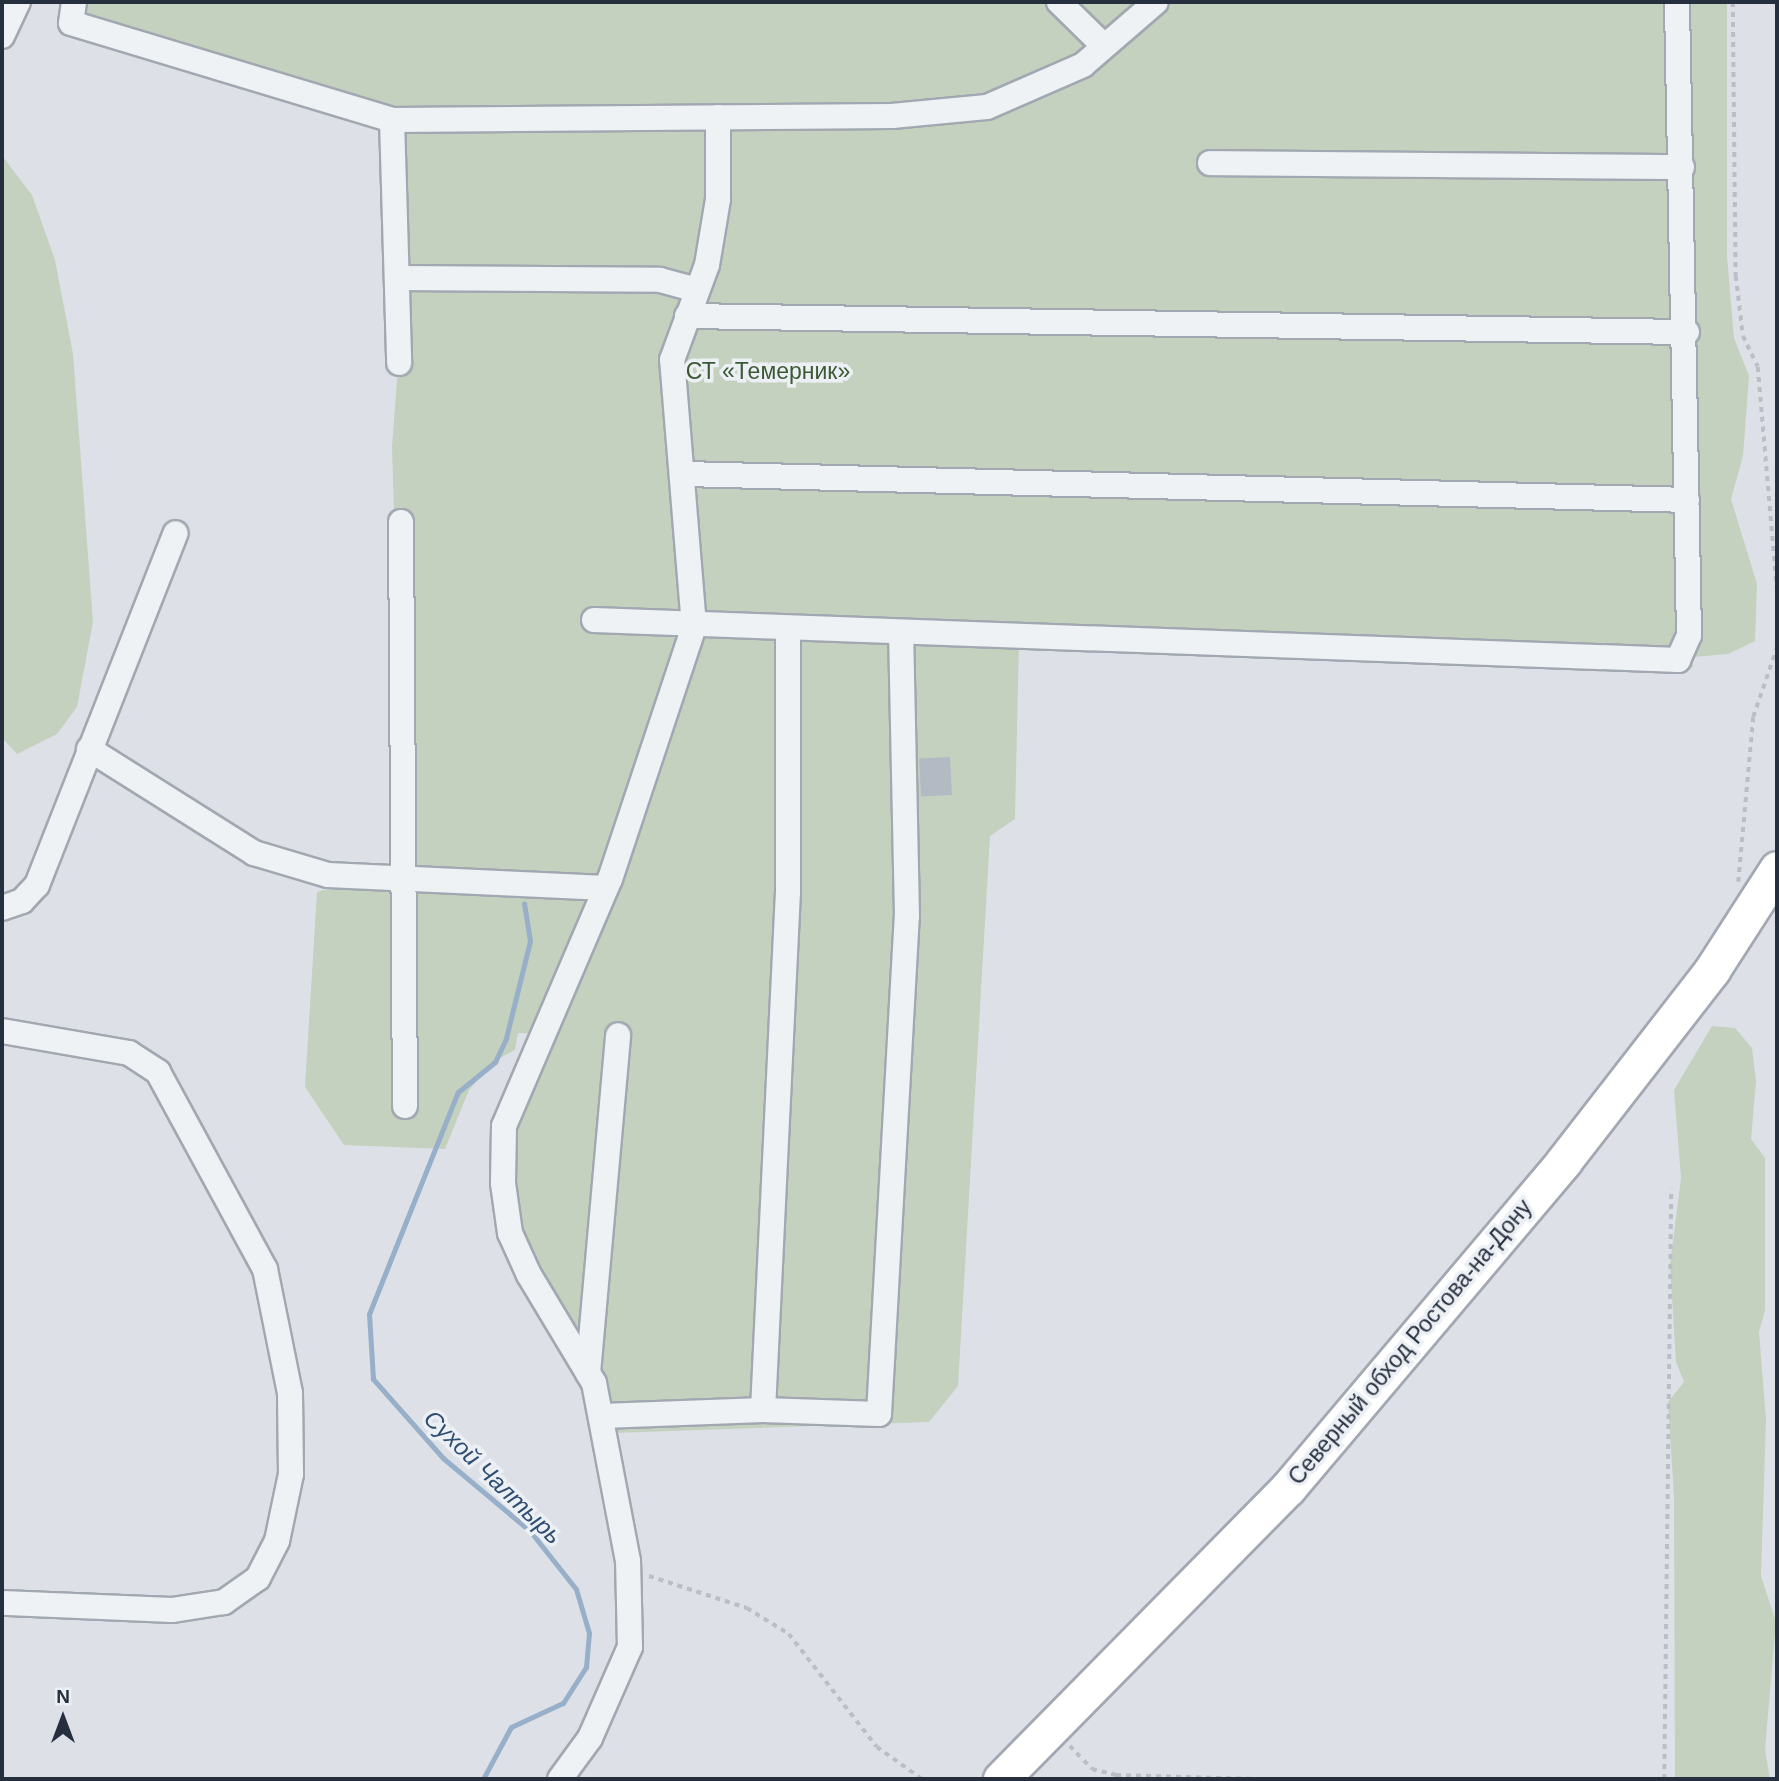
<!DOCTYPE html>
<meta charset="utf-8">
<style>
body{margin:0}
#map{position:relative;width:1779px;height:1781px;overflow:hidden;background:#dde1e7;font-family:Arial,sans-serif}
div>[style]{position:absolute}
.green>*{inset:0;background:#c3d1be}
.stream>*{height:5px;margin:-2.5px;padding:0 2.5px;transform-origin:2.5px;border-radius:2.5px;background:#97afc8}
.building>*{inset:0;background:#b4bac4;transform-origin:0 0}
.path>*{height:3.5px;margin-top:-1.75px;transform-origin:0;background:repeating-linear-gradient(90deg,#bbbfc5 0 5px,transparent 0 10px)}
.roads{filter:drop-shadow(2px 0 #a2a8b1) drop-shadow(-2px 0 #a2a8b1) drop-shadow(0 2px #a2a8b1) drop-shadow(0 -2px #a2a8b1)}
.minor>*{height:24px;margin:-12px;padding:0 12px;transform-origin:12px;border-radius:12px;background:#eff2f5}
.highway>*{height:35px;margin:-17.5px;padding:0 17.5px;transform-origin:17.5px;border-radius:17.5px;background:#fff}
span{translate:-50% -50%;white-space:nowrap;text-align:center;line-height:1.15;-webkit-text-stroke:7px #ecf0f5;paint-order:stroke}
.park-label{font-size:23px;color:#3b5a33}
.street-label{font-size:23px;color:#262f3e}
.water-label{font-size:24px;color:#304e72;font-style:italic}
.frame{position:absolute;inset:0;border:4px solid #262f3e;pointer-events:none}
.north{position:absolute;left:28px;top:1683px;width:70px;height:70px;-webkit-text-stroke:5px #ecf0f5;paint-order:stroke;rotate:0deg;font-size:19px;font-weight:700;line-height:28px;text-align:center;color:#262f3e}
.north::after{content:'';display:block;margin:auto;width:24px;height:32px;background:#262f3e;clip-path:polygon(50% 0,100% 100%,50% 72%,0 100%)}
</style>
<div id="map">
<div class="green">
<div style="clip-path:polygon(66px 2px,1727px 2px,1727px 256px,1734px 338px,1749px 376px,1743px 456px,1731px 499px,1757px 584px,1755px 641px,1728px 654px,1693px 657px,1693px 667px,1019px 642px,1015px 819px,990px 836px,958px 1386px,929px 1422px,614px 1433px,528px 1252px,512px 1184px,516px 1136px,534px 1073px,553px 1035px,518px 1033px,515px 1050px,496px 1060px,469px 1090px,445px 1149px,344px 1145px,305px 1087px,317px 892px,405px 868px,392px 447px,399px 352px,397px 134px,61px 28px)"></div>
<div style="clip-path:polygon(3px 157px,32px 195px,55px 260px,73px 354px,93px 622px,77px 707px,57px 734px,17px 754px,2px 738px)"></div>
<div style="clip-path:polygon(1712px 1026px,1735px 1028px,1752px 1048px,1756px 1081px,1751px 1139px,1765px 1158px,1765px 1310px,1759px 1332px,1766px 1419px,1761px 1576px,1776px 1622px,1765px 1749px,1770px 1779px,1675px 1779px,1674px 1497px,1668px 1402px,1684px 1382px,1676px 1362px,1670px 1265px,1681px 1178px,1674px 1090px)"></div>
</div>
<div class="stream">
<div style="left:483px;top:1779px;width:59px;rotate:-61.7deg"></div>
<div style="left:511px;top:1727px;width:57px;rotate:-24.8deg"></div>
<div style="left:563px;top:1703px;width:43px;rotate:-57.4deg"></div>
<div style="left:586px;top:1667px;width:34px;rotate:-85deg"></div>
<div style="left:589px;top:1633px;width:46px;rotate:-106.5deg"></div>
<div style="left:576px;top:1589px;width:74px;rotate:-128.4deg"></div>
<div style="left:530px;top:1531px;width:114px;rotate:-140deg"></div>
<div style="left:443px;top:1458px;width:106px;rotate:-131.5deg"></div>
<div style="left:373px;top:1379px;width:65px;rotate:-93.5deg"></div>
<div style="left:369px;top:1314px;width:239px;rotate:-68.2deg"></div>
<div style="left:458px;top:1092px;width:48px;rotate:-39deg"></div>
<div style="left:495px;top:1062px;width:26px;rotate:-65deg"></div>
<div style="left:506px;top:1038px;width:100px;rotate:-76.1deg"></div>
<div style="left:530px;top:941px;width:38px;rotate:-99deg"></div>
</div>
<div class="building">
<div style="left:950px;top:757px;width:38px;height:31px;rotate:87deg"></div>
</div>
<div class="path">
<div style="left:1733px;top:2px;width:274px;rotate:89.4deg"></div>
<div style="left:1736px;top:276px;width:60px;rotate:83.3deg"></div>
<div style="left:1743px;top:336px;width:34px;rotate:64deg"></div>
<div style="left:1758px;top:367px;width:222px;rotate:85.1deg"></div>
<div style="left:1738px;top:882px;width:166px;rotate:-84.8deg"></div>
<div style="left:1753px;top:717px;width:74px;rotate:-71.1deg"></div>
<div style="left:649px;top:1576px;width:103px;rotate:18.1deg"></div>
<div style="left:747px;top:1608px;width:49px;rotate:31.8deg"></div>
<div style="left:789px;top:1634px;width:143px;rotate:52.1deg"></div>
<div style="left:877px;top:1747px;width:55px;rotate:35.4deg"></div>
<div style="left:1070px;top:1746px;width:32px;rotate:46deg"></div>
<div style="left:1092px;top:1769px;width:25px;rotate:14deg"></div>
<div style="left:1116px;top:1775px;width:141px;rotate:1.6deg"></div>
<div style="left:1664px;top:1779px;width:590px;rotate:-89.32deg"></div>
</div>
<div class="roads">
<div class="minor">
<div style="left:74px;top:2px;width:21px;rotate:98deg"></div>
<div style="left:71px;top:23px;width:335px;rotate:16.8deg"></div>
<div style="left:392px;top:120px;width:500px;rotate:-0.46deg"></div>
<div style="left:892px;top:116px;width:95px;rotate:-5.4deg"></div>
<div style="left:987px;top:107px;width:105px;rotate:-23.6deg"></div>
<div style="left:1083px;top:65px;width:96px;rotate:-40.8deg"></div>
<div style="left:1059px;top:2px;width:62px;rotate:44.3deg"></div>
<div style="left:2px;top:36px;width:38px;rotate:-65deg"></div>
<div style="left:392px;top:120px;width:243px;rotate:88.3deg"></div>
<div style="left:1210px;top:163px;width:472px;rotate:0.5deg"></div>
<div style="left:397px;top:278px;width:263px;rotate:0.4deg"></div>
<div style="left:660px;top:280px;width:38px;rotate:15deg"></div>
<div style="left:687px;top:316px;width:1000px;rotate:0.92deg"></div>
<div style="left:684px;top:474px;width:1003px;rotate:1.48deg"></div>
<div style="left:401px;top:522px;width:584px;rotate:89.61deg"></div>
<div style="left:594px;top:620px;width:1085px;rotate:2.11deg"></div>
<div style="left:1678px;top:660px;width:27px;rotate:-66deg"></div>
<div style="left:1689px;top:635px;width:633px;rotate:-91.09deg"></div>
<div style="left:89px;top:749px;width:195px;rotate:32.2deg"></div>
<div style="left:254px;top:853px;width:77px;rotate:16.6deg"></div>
<div style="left:328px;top:875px;width:278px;rotate:2.7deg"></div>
<div style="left:2px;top:908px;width:21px;rotate:-19deg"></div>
<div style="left:22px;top:901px;width:22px;rotate:-47deg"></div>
<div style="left:37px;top:885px;width:378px;rotate:-68.5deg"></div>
<div style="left:2px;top:1031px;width:129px;rotate:9.8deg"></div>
<div style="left:129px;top:1053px;width:35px;rotate:33deg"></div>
<div style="left:158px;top:1072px;width:224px;rotate:61.5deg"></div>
<div style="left:265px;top:1269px;width:126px;rotate:78.6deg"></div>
<div style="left:290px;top:1393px;width:81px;rotate:89.3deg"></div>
<div style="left:291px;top:1474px;width:68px;rotate:101.8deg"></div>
<div style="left:277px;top:1541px;width:42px;rotate:117.2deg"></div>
<div style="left:258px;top:1578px;width:42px;rotate:144.8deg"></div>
<div style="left:224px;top:1602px;width:53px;rotate:171.3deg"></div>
<div style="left:172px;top:1610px;width:170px;rotate:-177.6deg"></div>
<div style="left:588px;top:1373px;width:339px;rotate:-84.9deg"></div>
<div style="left:763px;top:1410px;width:519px;rotate:-87.24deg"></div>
<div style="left:788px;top:892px;width:263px;rotate:-90deg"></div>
<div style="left:602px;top:1416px;width:161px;rotate:-2.1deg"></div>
<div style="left:763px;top:1410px;width:116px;rotate:2deg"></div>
<div style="left:879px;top:1414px;width:499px;rotate:-86.8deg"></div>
<div style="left:907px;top:916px;width:283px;rotate:-91.2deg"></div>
<div style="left:560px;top:1779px;width:51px;rotate:-53.8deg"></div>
<div style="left:590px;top:1738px;width:99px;rotate:-66.3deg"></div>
<div style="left:630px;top:1647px;width:86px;rotate:-91.3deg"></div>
<div style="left:628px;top:1561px;width:181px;rotate:-100.8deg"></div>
<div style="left:594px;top:1383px;width:126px;rotate:-121deg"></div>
<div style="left:529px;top:1275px;width:46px;rotate:-114.3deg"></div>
<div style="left:510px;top:1233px;width:50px;rotate:-98deg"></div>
<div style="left:503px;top:1183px;width:57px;rotate:-89deg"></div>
<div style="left:504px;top:1126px;width:269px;rotate:-66.8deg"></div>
<div style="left:610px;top:879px;width:267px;rotate:-71.6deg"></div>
<div style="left:694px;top:626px;width:267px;rotate:-94.7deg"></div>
<div style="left:672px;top:360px;width:101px;rotate:-69.8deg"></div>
<div style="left:707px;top:265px;width:67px;rotate:-80.5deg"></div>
<div style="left:718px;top:199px;width:82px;rotate:-90deg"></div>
</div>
<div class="highway">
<div style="left:1001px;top:1779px;width:409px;rotate:-45.4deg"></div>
<div style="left:1288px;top:1488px;width:428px;rotate:-49.8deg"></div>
<div style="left:1564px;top:1161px;width:242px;rotate:-52.2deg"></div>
<div style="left:1712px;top:970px;width:120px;rotate:-57.2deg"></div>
</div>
</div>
<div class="park-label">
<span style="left:768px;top:371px">СТ «Темерник»</span>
</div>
<div class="street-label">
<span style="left:1410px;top:1342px;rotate:-50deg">Северный обход Ростова-на-Дону</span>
</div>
<div class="water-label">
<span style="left:493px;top:1477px;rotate:44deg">Сухой Чалтырь</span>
</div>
<div class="frame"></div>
<div class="north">N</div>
</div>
